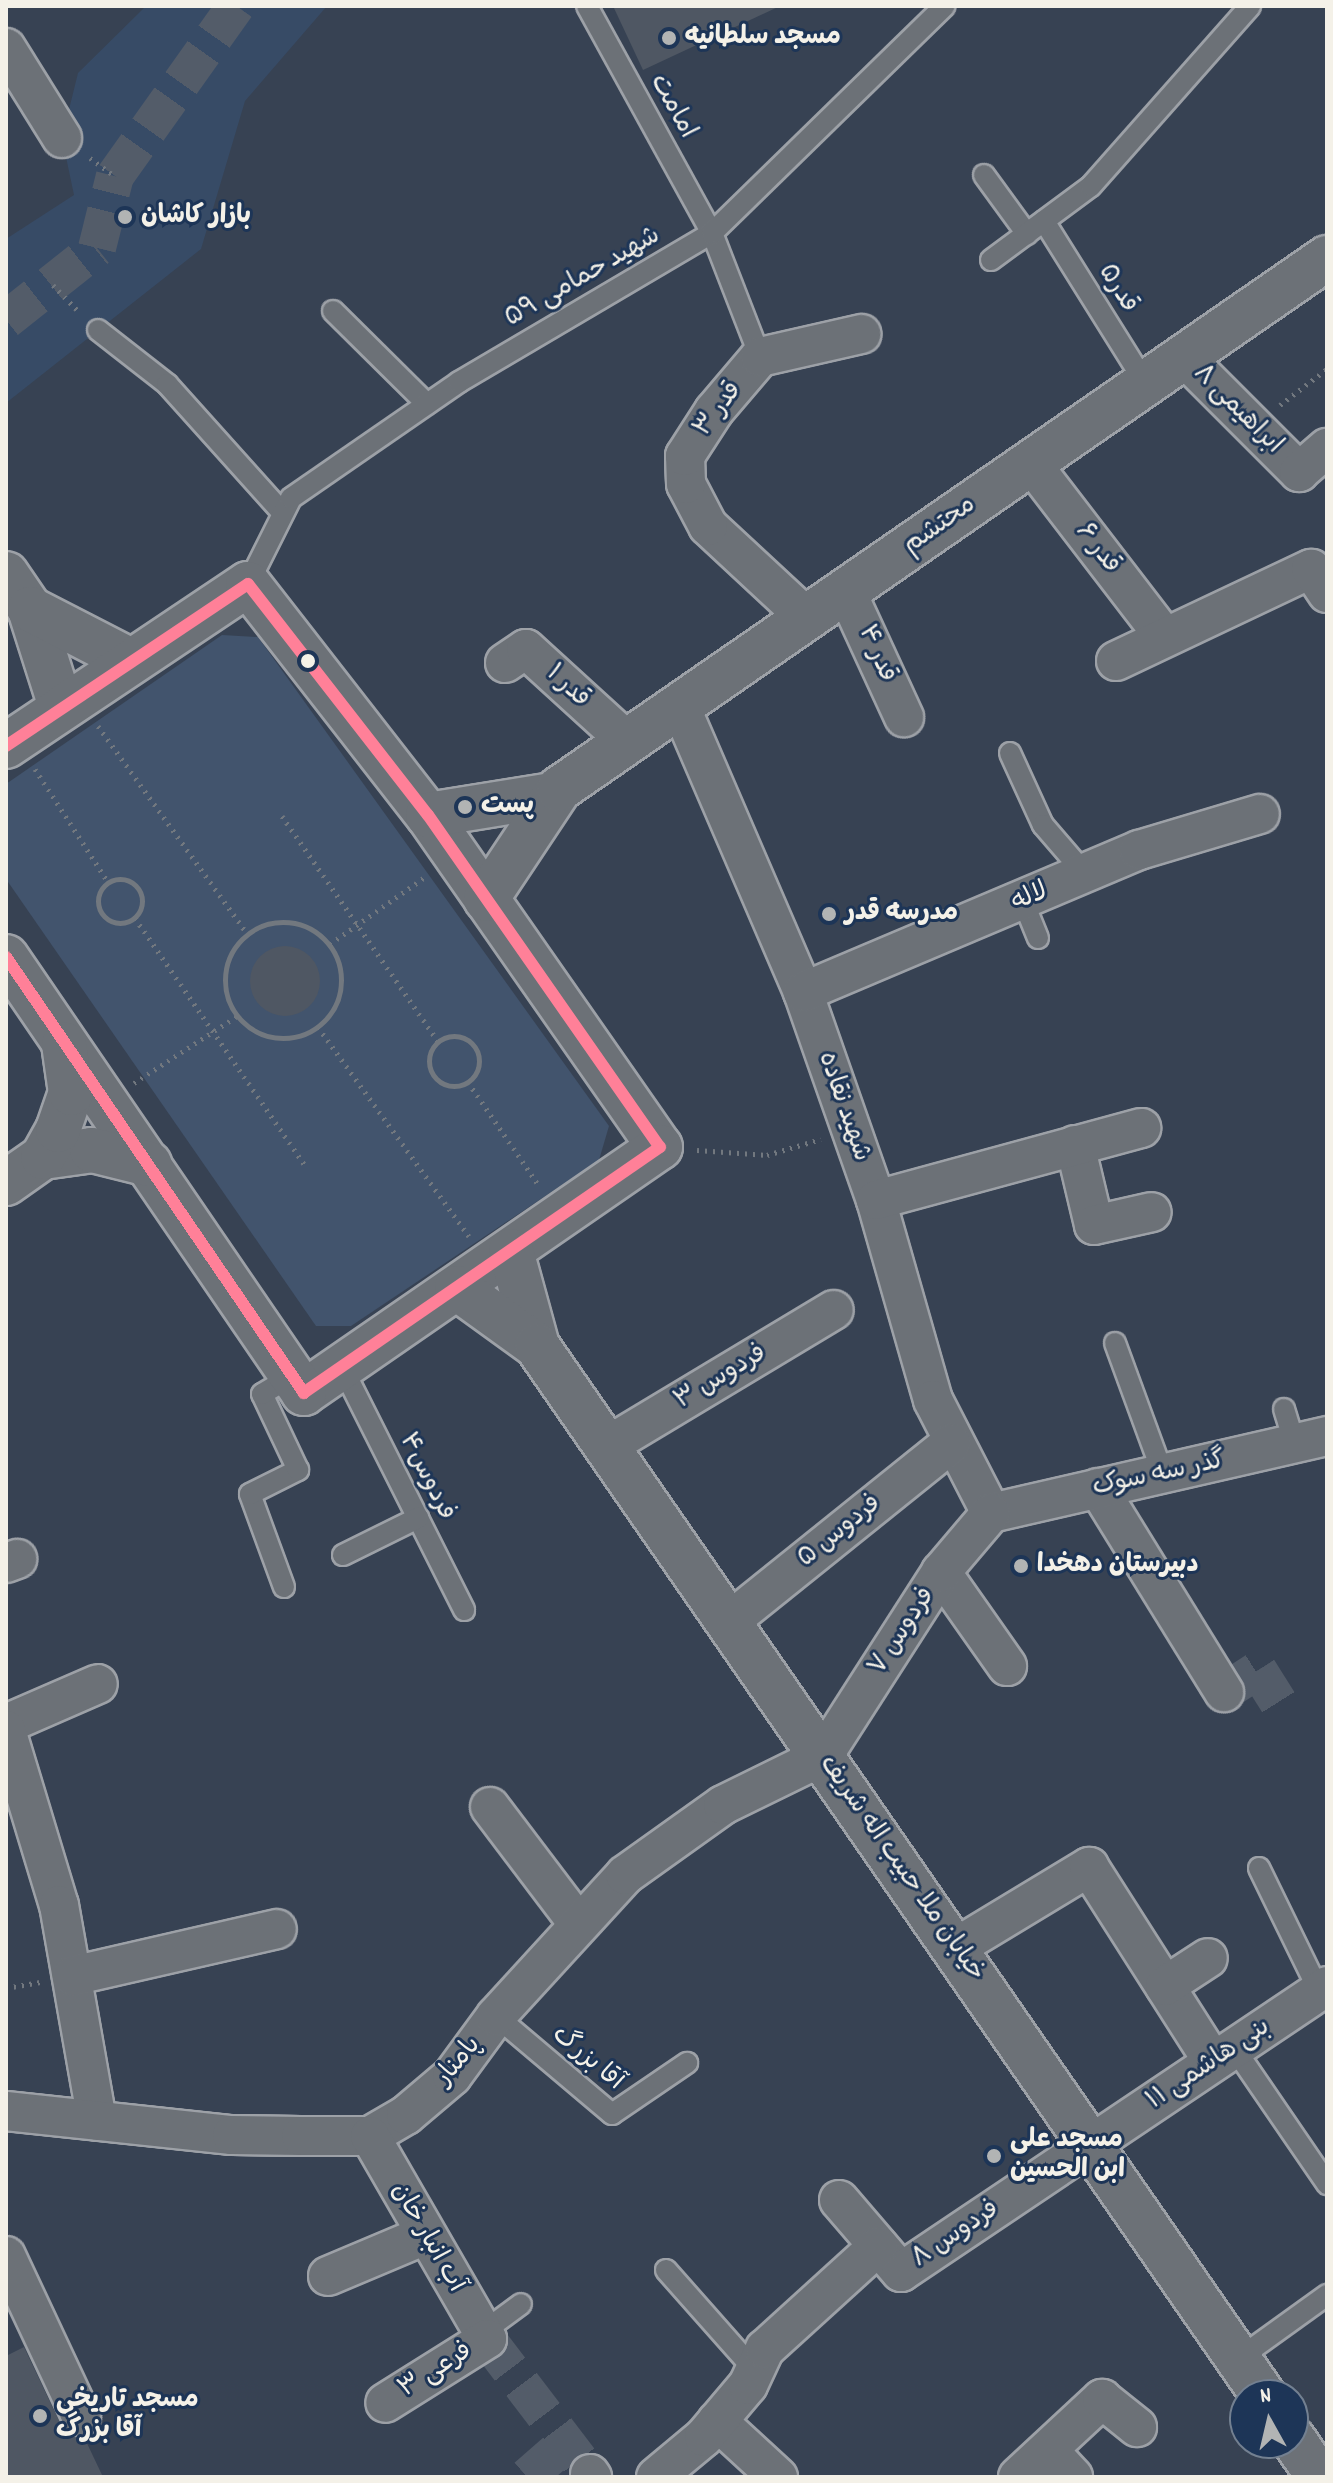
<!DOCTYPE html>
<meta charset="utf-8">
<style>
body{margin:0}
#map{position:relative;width:1333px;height:2483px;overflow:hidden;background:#374253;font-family:Dekko,"Playpen Sans Arabic",sans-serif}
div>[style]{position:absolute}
.built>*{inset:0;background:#374b66}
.green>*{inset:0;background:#42546d}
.building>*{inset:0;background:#4f5763}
.round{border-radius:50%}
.street-tunnel>*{height:38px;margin-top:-19px;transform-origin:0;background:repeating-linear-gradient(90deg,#535c69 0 38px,transparent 0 57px)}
.path>*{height:5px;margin-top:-2.5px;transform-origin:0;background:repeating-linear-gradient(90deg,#72787f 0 2px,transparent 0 8px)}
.path>.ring{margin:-2.5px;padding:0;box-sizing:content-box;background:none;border:5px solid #72787f;border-radius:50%}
.roads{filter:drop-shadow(2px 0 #9da1a7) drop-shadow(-2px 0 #9da1a7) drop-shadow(0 2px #9da1a7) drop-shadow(0 -2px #9da1a7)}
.lane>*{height:20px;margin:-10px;padding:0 10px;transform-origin:10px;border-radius:10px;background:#6c7177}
.street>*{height:38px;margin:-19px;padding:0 19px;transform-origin:19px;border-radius:19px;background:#6c7177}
.secondary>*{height:44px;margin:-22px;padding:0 22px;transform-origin:22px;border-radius:22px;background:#6c7177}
.bus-1>*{height:12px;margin:-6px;padding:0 6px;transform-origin:6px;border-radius:6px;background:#ff8098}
.dots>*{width:22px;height:22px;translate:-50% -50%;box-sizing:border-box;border:4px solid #1d3557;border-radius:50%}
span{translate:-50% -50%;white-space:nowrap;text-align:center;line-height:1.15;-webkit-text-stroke:6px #1d3557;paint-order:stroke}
.poi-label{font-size:26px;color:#f4f1e8;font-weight:700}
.left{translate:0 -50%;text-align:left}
.street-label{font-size:26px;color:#f4f1e8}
.frame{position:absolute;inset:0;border:8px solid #f4f1e8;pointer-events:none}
.north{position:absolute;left:1229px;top:2379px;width:80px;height:80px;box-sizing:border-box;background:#1d3557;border:2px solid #738091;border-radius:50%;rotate:352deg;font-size:22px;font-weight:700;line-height:32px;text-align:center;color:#f4f1e8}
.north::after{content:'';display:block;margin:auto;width:28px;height:36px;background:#b2b4b4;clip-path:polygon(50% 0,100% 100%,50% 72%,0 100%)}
</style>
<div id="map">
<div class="built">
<div style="clip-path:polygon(146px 6px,327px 6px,245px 101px,201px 249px,6px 403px,6px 239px,74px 195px,62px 138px,78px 73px)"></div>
</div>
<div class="green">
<div style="clip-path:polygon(222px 635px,258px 637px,609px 1126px,599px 1160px,351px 1326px,316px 1326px,6px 879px,6px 784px)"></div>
</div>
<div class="building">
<div style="clip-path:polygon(613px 6px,780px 6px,643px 70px)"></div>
<div class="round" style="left:250px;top:946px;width:70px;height:70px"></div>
<div style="clip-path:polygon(24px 2347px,61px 2425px,69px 2434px,84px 2437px,103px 2477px,6px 2477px,6px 2356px)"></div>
</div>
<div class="street-tunnel">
<div style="left:6px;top:320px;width:116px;rotate:-38.4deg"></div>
<div style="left:97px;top:248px;width:74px;rotate:-76deg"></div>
<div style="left:115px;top:176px;width:209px;rotate:-54.6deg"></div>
<div style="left:1224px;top:1692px;width:40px;rotate:-32.9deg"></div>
<div style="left:1258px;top:1670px;width:45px;rotate:57.7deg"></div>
<div style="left:487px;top:2339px;width:170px;rotate:52.7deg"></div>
<div style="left:527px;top:2477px;width:50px;rotate:-41deg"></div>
</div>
<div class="path">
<div style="left:90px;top:158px;width:31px;rotate:36deg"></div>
<div style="left:53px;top:285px;width:39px;rotate:46deg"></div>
<div style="left:1280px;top:405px;width:59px;rotate:-37.5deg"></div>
<div style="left:98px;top:726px;width:255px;rotate:54.3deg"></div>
<div style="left:35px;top:769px;width:135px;rotate:57.1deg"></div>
<div style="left:282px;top:816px;width:274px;rotate:55.3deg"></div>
<div class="ring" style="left:98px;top:879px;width:39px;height:39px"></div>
<div style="left:135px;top:918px;width:303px;rotate:55.5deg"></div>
<div class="ring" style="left:225px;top:922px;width:111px;height:111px"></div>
<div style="left:330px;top:944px;width:116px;rotate:-35.2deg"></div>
<div style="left:318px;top:1027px;width:258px;rotate:54.2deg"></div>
<div class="ring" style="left:429px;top:1036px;width:45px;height:45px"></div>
<div style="left:468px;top:1082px;width:127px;rotate:55.6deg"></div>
<div style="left:134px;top:1083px;width:123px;rotate:-33deg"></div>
<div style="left:697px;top:1150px;width:70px;rotate:4.1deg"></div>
<div style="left:767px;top:1155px;width:56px;rotate:-16.5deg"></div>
<div style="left:6px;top:1988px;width:35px;rotate:-10deg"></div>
</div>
<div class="roads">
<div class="lane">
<div style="left:587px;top:6px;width:259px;rotate:61.2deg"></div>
<div style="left:712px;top:233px;width:133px;rotate:68.8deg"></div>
<div style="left:984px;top:175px;width:73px;rotate:53.9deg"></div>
<div style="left:1044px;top:221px;width:192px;rotate:58deg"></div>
<div style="left:991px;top:260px;width:124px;rotate:-36.5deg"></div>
<div style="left:1091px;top:186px;width:240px;rotate:-48.5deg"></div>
<div style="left:333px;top:311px;width:132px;rotate:44.7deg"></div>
<div style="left:98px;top:330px;width:88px;rotate:38deg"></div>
<div style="left:167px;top:384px;width:172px;rotate:48.1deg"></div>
<div style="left:248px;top:584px;width:96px;rotate:-63.4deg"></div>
<div style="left:291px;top:498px;width:204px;rotate:-34.6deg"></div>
<div style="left:459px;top:382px;width:294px;rotate:-30.5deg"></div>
<div style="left:712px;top:233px;width:325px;rotate:-44.3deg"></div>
<div style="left:1010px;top:753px;width:79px;rotate:65.4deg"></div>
<div style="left:1043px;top:825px;width:66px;rotate:49.3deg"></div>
<div style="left:1023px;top:901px;width:40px;rotate:68deg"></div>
<div style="left:1115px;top:1343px;width:140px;rotate:69.9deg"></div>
<div style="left:342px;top:1367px;width:272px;rotate:63.3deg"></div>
<div style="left:1284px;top:1409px;width:38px;rotate:73deg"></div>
<div style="left:343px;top:1555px;width:84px;rotate:-26.3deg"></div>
<div style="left:284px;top:1587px;width:99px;rotate:-110.1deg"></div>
<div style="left:250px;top:1494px;width:54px;rotate:-26.6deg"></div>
<div style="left:298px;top:1470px;width:84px;rotate:-115.3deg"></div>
<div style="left:262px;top:1394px;width:35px;rotate:-31deg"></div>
<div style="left:1259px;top:1868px;width:137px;rotate:64deg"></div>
<div style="left:496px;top:2016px;width:152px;rotate:40.2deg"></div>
<div style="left:612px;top:2114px;width:91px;rotate:-34.2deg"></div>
<div style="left:1234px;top:2048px;width:165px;rotate:55.6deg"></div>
<div style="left:666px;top:2270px;width:137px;rotate:48.5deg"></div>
<div style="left:483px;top:2332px;width:47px;rotate:-36.4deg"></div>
<div style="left:1238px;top:2359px;width:110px;rotate:-35.7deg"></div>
</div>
<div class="street">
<div style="left:6px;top:48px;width:106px;rotate:58.1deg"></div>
<div style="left:1184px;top:357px;width:163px;rotate:45deg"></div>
<div style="left:1299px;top:472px;width:37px;rotate:-41deg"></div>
<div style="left:1031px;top:463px;width:217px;rotate:52.5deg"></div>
<div style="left:846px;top:591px;width:139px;rotate:65.3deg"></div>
<div style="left:807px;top:618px;width:135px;rotate:-137.1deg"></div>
<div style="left:708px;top:526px;width:47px;rotate:-117.6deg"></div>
<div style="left:686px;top:484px;width:28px;rotate:-92deg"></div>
<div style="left:685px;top:456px;width:54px;rotate:-57.2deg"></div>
<div style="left:714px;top:411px;width:71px;rotate:-49.6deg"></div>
<div style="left:760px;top:357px;width:104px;rotate:-12.8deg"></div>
<div style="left:1116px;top:661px;width:216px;rotate:-25.3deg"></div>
<div style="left:1311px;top:569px;width:29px;rotate:56deg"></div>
<div style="left:505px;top:663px;width:25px;rotate:-34deg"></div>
<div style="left:526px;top:649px;width:138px;rotate:42.4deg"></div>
<div style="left:680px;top:706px;width:311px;rotate:66.7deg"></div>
<div style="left:803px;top:992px;width:220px;rotate:70.7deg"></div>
<div style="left:876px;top:1200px;width:208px;rotate:74.1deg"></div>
<div style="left:933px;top:1400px;width:127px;rotate:62.8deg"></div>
<div style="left:803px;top:992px;width:365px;rotate:-22.9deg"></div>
<div style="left:1139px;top:850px;width:126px;rotate:-16.6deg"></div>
<div style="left:1075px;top:1145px;width:82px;rotate:76.6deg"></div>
<div style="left:1094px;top:1225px;width:59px;rotate:-12.6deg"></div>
<div style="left:876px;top:1200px;width:275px;rotate:-15.2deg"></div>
<div style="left:609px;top:1445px;width:262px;rotate:-31deg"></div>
<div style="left:1098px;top:1488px;width:240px;rotate:58.3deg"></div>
<div style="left:991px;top:1513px;width:345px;rotate:-12.9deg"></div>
<div style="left:6px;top:1563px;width:12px;rotate:-20deg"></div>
<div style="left:941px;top:1572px;width:115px;rotate:54.9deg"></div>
<div style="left:730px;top:1621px;width:284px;rotate:-38.8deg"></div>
<div style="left:6px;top:1724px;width:100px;rotate:-23.5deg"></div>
<div style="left:6px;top:1730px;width:183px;rotate:73.2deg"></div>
<div style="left:59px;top:1905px;width:219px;rotate:80deg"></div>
<div style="left:490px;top:1807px;width:144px;rotate:52.9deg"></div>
<div style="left:955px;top:1948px;width:157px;rotate:-31.2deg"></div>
<div style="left:1089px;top:1867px;width:231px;rotate:57.5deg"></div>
<div style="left:72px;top:1976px;width:210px;rotate:-12.9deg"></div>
<div style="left:1165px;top:1986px;width:51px;rotate:-33.1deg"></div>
<div style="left:6px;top:2111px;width:227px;rotate:6.1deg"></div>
<div style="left:232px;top:2135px;width:69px;rotate:0.8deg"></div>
<div style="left:301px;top:2136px;width:69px"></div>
<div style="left:370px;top:2136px;width:42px;rotate:-30.3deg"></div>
<div style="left:406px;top:2115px;width:60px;rotate:-40.3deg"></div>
<div style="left:452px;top:2076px;width:74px;rotate:-53.7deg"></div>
<div style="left:496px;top:2016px;width:191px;rotate:-47.5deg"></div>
<div style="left:625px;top:1875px;width:120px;rotate:-35.5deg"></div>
<div style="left:723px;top:1805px;width:111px;rotate:-26.1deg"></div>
<div style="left:823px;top:1756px;width:219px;rotate:-57.3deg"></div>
<div style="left:941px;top:1572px;width:77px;rotate:-49.7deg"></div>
<div style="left:370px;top:2136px;width:234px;rotate:60deg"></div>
<div style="left:487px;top:2339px;width:120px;rotate:147.9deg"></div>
<div style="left:839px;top:2200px;width:95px;rotate:49.3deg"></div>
<div style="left:901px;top:2272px;width:513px;rotate:-33.88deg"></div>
<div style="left:6px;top:2256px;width:177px;rotate:64.9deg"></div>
<div style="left:328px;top:2276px;width:105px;rotate:-22.9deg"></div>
<div style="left:717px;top:2421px;width:83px;rotate:42.6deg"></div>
<div style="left:1048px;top:2450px;width:37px;rotate:47deg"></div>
<div style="left:590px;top:2474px;width:4px;rotate:56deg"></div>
<div style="left:656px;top:2477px;width:62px;rotate:-39.8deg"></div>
<div style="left:704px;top:2437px;width:68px;rotate:-49.8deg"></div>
<div style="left:748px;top:2385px;width:40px;rotate:-65deg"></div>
<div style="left:765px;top:2349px;width:153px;rotate:-42.3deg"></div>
<div style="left:1018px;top:2477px;width:115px;rotate:-42.9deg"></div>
<div style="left:1102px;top:2399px;width:45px;rotate:38.7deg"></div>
</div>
<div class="secondary">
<div style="left:6px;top:574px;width:42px;rotate:55.6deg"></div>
<div style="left:30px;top:609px;width:103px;rotate:72.4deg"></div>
<div style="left:30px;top:609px;width:111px;rotate:27.3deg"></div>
<div style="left:6px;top:746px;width:291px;rotate:-33.8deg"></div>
<div style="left:248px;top:584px;width:293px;rotate:52.1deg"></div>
<div style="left:428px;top:815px;width:405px;rotate:55.1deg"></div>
<div style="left:660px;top:1147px;width:433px;rotate:145.4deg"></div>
<div style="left:304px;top:1393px;width:528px;rotate:-124.35deg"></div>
<div style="left:428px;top:815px;width:126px;rotate:-9.2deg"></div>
<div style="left:486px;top:899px;width:132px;rotate:-56.4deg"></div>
<div style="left:559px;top:789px;width:934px;rotate:-34.66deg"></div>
<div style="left:43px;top:1157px;width:49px;rotate:-8.1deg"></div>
<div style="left:92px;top:1150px;width:59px;rotate:13.8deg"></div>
<div style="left:6px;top:1183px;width:45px;rotate:-35.1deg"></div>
<div style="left:43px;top:1157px;width:31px;rotate:-61deg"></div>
<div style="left:58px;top:1130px;width:39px;rotate:-71deg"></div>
<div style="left:71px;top:1093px;width:49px;rotate:-98.1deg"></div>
<div style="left:511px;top:1251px;width:98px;rotate:74.7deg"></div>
<div style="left:457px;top:1288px;width:99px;rotate:35.9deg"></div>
<div style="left:537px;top:1346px;width:1276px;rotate:55.31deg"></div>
<div style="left:1293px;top:2439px;width:46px;rotate:55.6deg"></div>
</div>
</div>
<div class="bus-1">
<div style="left:6px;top:746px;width:291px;rotate:-33.8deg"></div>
<div style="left:248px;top:584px;width:293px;rotate:52.1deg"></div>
<div style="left:428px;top:815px;width:405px;rotate:55.1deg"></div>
<div style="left:660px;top:1147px;width:433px;rotate:145.4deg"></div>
<div style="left:304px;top:1393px;width:528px;rotate:-124.35deg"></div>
</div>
<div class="dots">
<div style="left:669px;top:38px;background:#b2b4b4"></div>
<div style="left:125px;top:217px;background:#b2b4b4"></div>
<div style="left:308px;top:661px;background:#f4f1e8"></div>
<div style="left:465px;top:807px;background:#b2b4b4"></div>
<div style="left:829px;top:914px;background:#b2b4b4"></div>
<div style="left:1021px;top:1566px;background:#b2b4b4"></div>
<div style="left:994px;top:2156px;background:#b2b4b4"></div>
<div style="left:40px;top:2416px;background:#b2b4b4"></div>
</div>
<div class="poi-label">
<span class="left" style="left:685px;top:38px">مسجد سلطانیه</span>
<span class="left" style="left:141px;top:217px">بازار کاشان</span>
<span class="left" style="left:481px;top:807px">پست</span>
<span class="left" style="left:845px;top:914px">مدرسه قدر</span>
<span class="left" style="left:1037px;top:1566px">دبیرستان دهخدا</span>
<span class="left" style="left:1010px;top:2156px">مسجد علی<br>ابن الحسین</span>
<span class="left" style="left:56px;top:2416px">مسجد تاریخی<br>آقا بزرگ</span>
</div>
<div class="street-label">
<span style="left:672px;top:107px;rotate:61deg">امامت</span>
<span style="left:583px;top:278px;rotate:-30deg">شهید حمامی ۵۹</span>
<span style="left:1117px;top:289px;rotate:58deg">قدر۵</span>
<span style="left:719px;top:410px;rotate:-53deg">قدر ۳</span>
<span style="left:1237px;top:410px;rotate:45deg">ابراهیمی ۸</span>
<span style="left:940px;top:526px;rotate:-35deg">محتشم</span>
<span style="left:1097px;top:549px;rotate:52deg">قدر ۶</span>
<span style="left:876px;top:654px;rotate:66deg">قدر ۴</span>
<span style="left:567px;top:687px;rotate:43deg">قدر ۱</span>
<span style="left:1030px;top:898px;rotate:-23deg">لاله</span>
<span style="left:843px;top:1107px;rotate:71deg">شهید نقاده</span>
<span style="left:721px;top:1378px;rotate:-31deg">فردوس ۳</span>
<span style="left:1159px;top:1475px;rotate:-12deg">گذر سه سوک</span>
<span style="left:426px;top:1477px;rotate:63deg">فردوس۴</span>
<span style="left:840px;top:1532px;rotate:-39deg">فردوس ۵</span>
<span style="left:903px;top:1632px;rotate:-57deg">فردوس ۷</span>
<span style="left:901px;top:1869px;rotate:55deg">خیابان ملا حبیب اله شریف</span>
<span style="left:587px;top:2059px;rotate:40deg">آقا بزرگ</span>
<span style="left:459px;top:2062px;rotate:-50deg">پامنار</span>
<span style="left:1209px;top:2065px;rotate:-34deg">بنی هاشمی ۱۱</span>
<span style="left:956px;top:2235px;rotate:-34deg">فردوس ۸</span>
<span style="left:427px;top:2238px;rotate:60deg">آب انبار خان</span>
<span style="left:436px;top:2371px;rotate:-32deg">فرعی ۳</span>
</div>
<div class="frame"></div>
<div class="north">N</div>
</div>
